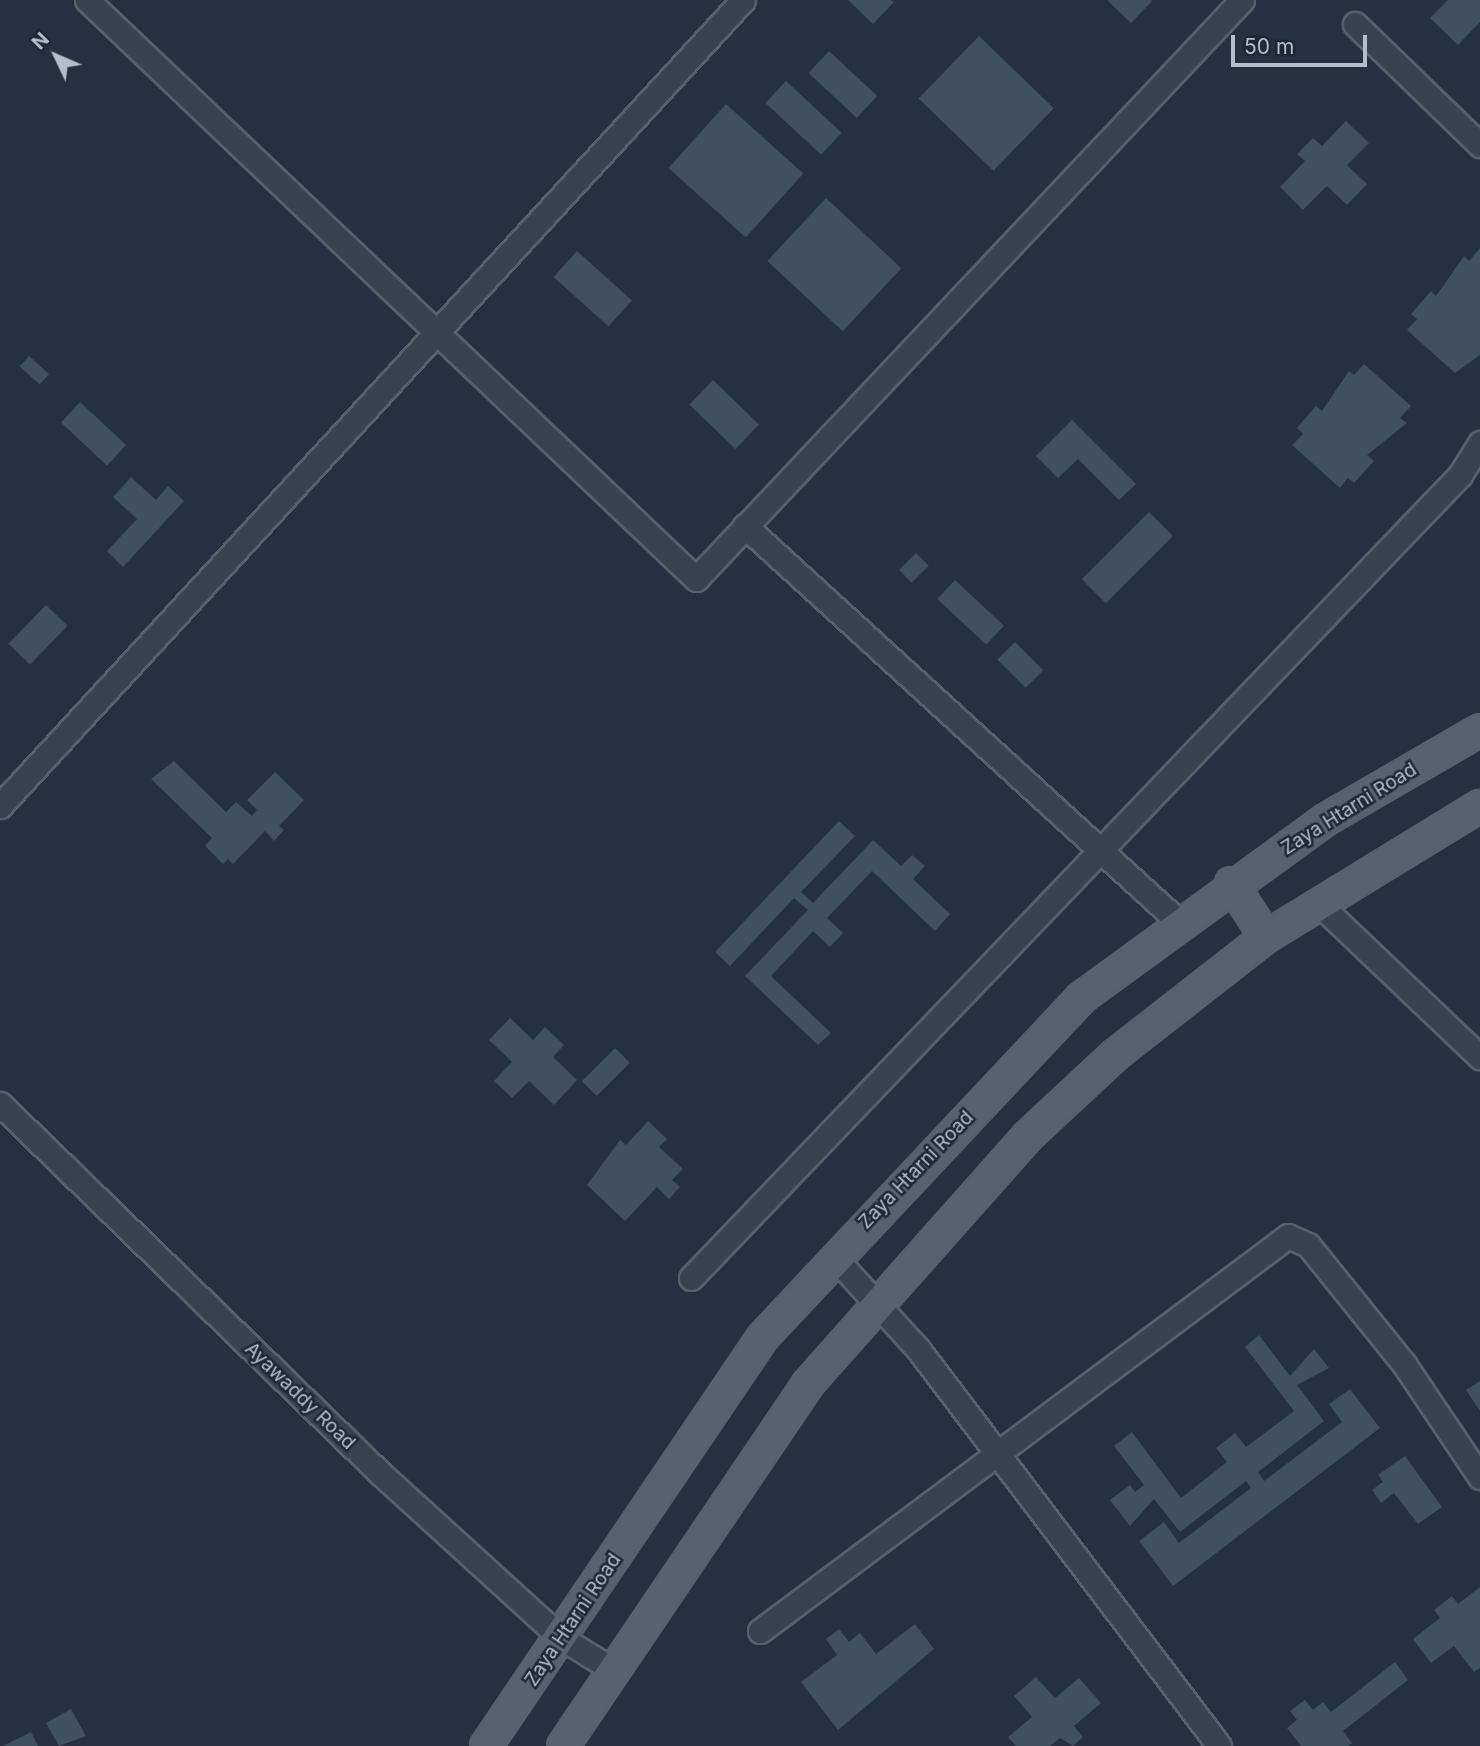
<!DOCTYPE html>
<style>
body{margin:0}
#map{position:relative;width:1480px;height:1746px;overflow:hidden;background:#243142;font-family:Inter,sans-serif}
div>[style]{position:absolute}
.building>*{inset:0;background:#3f5061;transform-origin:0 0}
.roads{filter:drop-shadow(2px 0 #56616f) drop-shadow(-2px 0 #56616f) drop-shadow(0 2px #56616f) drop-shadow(0 -2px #56616f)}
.minor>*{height:23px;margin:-11.5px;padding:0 11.5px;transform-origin:11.5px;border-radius:11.5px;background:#384352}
.major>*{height:30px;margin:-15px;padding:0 15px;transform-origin:15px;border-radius:15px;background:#566272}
span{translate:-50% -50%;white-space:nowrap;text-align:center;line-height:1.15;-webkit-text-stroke:5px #1d2837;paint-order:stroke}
.street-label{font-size:19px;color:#b5becc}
.north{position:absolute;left:21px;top:21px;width:70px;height:70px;-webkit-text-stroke:5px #1d2837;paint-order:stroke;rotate:314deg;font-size:19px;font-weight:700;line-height:28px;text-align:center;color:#b5becc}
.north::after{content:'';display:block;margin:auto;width:24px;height:32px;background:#b5becc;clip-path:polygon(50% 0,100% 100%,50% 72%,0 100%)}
.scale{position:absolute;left:1231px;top:35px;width:136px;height:32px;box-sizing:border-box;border:4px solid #b5becc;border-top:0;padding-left:9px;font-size:21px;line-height:24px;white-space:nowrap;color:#b5becc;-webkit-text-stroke:5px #1d2837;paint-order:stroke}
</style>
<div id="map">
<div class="building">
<div style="clip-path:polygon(848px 0,891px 0,894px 2px,873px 24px)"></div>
<div style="clip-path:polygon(1107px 0,1151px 0,1152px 1px,1131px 23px)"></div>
<div style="clip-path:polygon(1448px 0,1480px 0,1480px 22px,1458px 45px,1430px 18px)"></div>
<div style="left:979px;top:36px;width:104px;height:87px;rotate:44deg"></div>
<div style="left:829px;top:51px;width:66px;height:30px;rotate:43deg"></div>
<div style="left:786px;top:81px;width:76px;height:30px;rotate:43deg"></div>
<div style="left:726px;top:104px;width:104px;height:86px;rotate:42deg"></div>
<div style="clip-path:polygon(1346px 121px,1369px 143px,1347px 165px,1367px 184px,1347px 205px,1327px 186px,1303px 210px,1280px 187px,1305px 161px,1297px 154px,1313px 138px,1322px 146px)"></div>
<div style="left:826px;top:198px;width:103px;height:86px;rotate:43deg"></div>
<div style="clip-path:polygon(1480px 248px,1480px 355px,1455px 373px,1407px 330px,1417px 319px,1411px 314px,1431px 291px,1436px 296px,1464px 256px,1469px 261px)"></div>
<div style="left:577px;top:251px;width:74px;height:35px;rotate:42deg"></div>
<div style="left:29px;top:356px;width:27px;height:14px;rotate:42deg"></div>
<div style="clip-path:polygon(1364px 364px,1411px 406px,1400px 418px,1407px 423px,1367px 455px,1374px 461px,1354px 483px,1348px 478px,1340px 488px,1292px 445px,1303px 434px,1297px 428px,1316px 406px,1322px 411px,1349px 371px,1354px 375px)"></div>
<div style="left:713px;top:380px;width:64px;height:34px;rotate:44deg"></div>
<div style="left:80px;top:402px;width:63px;height:28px;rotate:43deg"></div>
<div style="clip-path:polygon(1072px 420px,1136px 484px,1119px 500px,1078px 459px,1058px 478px,1036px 456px)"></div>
<div style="clip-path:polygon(131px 477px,156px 500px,168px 486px,184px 501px,123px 567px,107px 551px,137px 519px,113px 497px)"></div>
<div style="left:1149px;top:512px;width:34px;height:95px;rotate:45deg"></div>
<div style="left:916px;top:553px;width:18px;height:24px;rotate:45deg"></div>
<div style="left:955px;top:580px;width:67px;height:26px;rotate:43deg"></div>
<div style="left:46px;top:605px;width:30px;height:54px;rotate:44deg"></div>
<div style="left:1015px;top:642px;width:40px;height:25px;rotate:45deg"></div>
<div style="clip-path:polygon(174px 761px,226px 812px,236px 802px,252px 816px,257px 810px,247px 800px,275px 772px,304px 800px,279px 826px,284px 830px,274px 841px,265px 831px,233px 864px,228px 859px,223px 864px,205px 846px,212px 838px,151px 779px)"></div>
<div style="clip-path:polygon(839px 821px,855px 836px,801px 892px,813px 903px,873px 840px,901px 866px,912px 855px,925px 866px,913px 879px,950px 914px,935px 931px,872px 871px,827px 918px,843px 933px,830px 947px,813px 931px,771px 976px,831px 1033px,818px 1045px,745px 976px,808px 910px,794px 898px,730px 966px,715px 952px)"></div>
<div style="clip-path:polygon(510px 1018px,533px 1040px,545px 1027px,564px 1045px,553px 1057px,577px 1080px,554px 1105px,529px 1081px,512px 1098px,494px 1081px,512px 1062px,489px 1040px)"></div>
<div style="left:615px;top:1048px;width:21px;height:47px;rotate:45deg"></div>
<div style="clip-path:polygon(648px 1121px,667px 1139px,659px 1147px,683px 1169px,672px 1180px,680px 1187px,669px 1199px,657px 1187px,625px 1221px,587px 1185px,620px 1140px,626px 1145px)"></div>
<div style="clip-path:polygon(1259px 1335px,1290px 1376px,1314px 1349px,1329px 1368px,1297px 1385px,1324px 1421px,1258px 1472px,1264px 1481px,1342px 1422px,1329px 1404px,1350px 1389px,1380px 1428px,1173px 1586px,1139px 1541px,1164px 1522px,1179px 1543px,1251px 1488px,1246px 1481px,1180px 1532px,1154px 1499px,1130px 1526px,1110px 1500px,1130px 1485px,1135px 1492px,1144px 1485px,1114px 1446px,1132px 1432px,1181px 1498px,1227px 1462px,1216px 1448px,1235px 1433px,1246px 1447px,1294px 1411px,1245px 1347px)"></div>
<div style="clip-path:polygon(1480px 1381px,1480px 1411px,1466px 1390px)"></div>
<div style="clip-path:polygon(1405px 1456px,1442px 1507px,1418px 1524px,1394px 1493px,1381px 1503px,1372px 1490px,1383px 1482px,1378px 1475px)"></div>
<div style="clip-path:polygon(1480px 1587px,1480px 1668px,1474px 1672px,1454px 1646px,1431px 1663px,1413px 1639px,1440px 1618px,1434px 1610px,1452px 1596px,1458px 1604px)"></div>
<div style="clip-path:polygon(915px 1624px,934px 1649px,838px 1730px,801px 1682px,837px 1655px,826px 1639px,839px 1629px,849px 1642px,860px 1633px,876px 1654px)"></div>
<div style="clip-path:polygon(1395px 1662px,1408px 1680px,1343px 1731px,1352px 1743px,1348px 1746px,1301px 1746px,1287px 1728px,1297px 1720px,1290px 1711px,1305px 1700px,1313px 1710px,1323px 1702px,1331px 1712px)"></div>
<div style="clip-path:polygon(1036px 1677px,1055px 1698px,1079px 1678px,1101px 1703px,1074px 1726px,1083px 1737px,1073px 1746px,1060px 1738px,1050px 1746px,1016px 1746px,1008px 1737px,1032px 1717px,1014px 1696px)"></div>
<div style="clip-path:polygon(71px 1709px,86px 1736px,59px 1746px,46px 1723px)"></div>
<div style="clip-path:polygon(31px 1732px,38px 1746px,3px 1746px)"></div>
</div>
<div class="roads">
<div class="minor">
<div style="left:87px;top:0;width:840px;rotate:43.55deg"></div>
<div style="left:696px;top:579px;width:796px;rotate:-46.68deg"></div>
<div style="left:1355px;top:24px;width:174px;rotate:44.1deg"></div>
<div style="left:745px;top:526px;width:589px;rotate:42.38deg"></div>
<div style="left:0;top:806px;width:1096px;rotate:-47.33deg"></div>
<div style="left:1317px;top:902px;width:225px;rotate:43.6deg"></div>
<div style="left:0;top:1104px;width:530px;rotate:44.16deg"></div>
<div style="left:380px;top:1473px;width:244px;rotate:42.3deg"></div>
<div style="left:560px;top:1637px;width:65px;rotate:31.7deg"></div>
<div style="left:834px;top:1257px;width:125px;rotate:47.6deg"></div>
<div style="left:918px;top:1349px;width:498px;rotate:52.8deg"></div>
<div style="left:691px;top:1278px;width:1112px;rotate:-46.24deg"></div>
<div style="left:1460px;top:475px;width:38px;rotate:-58deg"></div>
<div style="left:760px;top:1631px;width:659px;rotate:-36.8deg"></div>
<div style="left:1288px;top:1236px;width:22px;rotate:24deg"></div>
<div style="left:1308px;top:1245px;width:153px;rotate:51.1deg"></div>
<div style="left:1404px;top:1364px;width:136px;rotate:56.1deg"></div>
</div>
<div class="major">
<div style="left:1231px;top:883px;width:64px;rotate:57.1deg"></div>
<div style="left:486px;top:1746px;width:493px;rotate:-55.9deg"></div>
<div style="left:762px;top:1338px;width:466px;rotate:-46.8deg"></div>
<div style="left:1081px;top:998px;width:302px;rotate:-36.1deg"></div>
<div style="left:1325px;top:820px;width:179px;rotate:-30.1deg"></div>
<div style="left:563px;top:1746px;width:436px;rotate:-55.9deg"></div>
<div style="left:807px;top:1385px;width:332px;rotate:-48.4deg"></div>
<div style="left:1027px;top:1137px;width:120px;rotate:-43deg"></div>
<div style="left:1115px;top:1055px;width:192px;rotate:-38deg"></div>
<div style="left:1266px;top:937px;width:251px;rotate:-31.5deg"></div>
</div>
</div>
<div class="street-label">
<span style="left:1349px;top:809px;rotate:-32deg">Zaya Htarni Road</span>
<span style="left:916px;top:1170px;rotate:-46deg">Zaya Htarni Road</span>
<span style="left:300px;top:1396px;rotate:44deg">Ayawaddy Road</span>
<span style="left:573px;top:1620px;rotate:-56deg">Zaya Htarni Road</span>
</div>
<div class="north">N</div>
<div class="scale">50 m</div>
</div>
